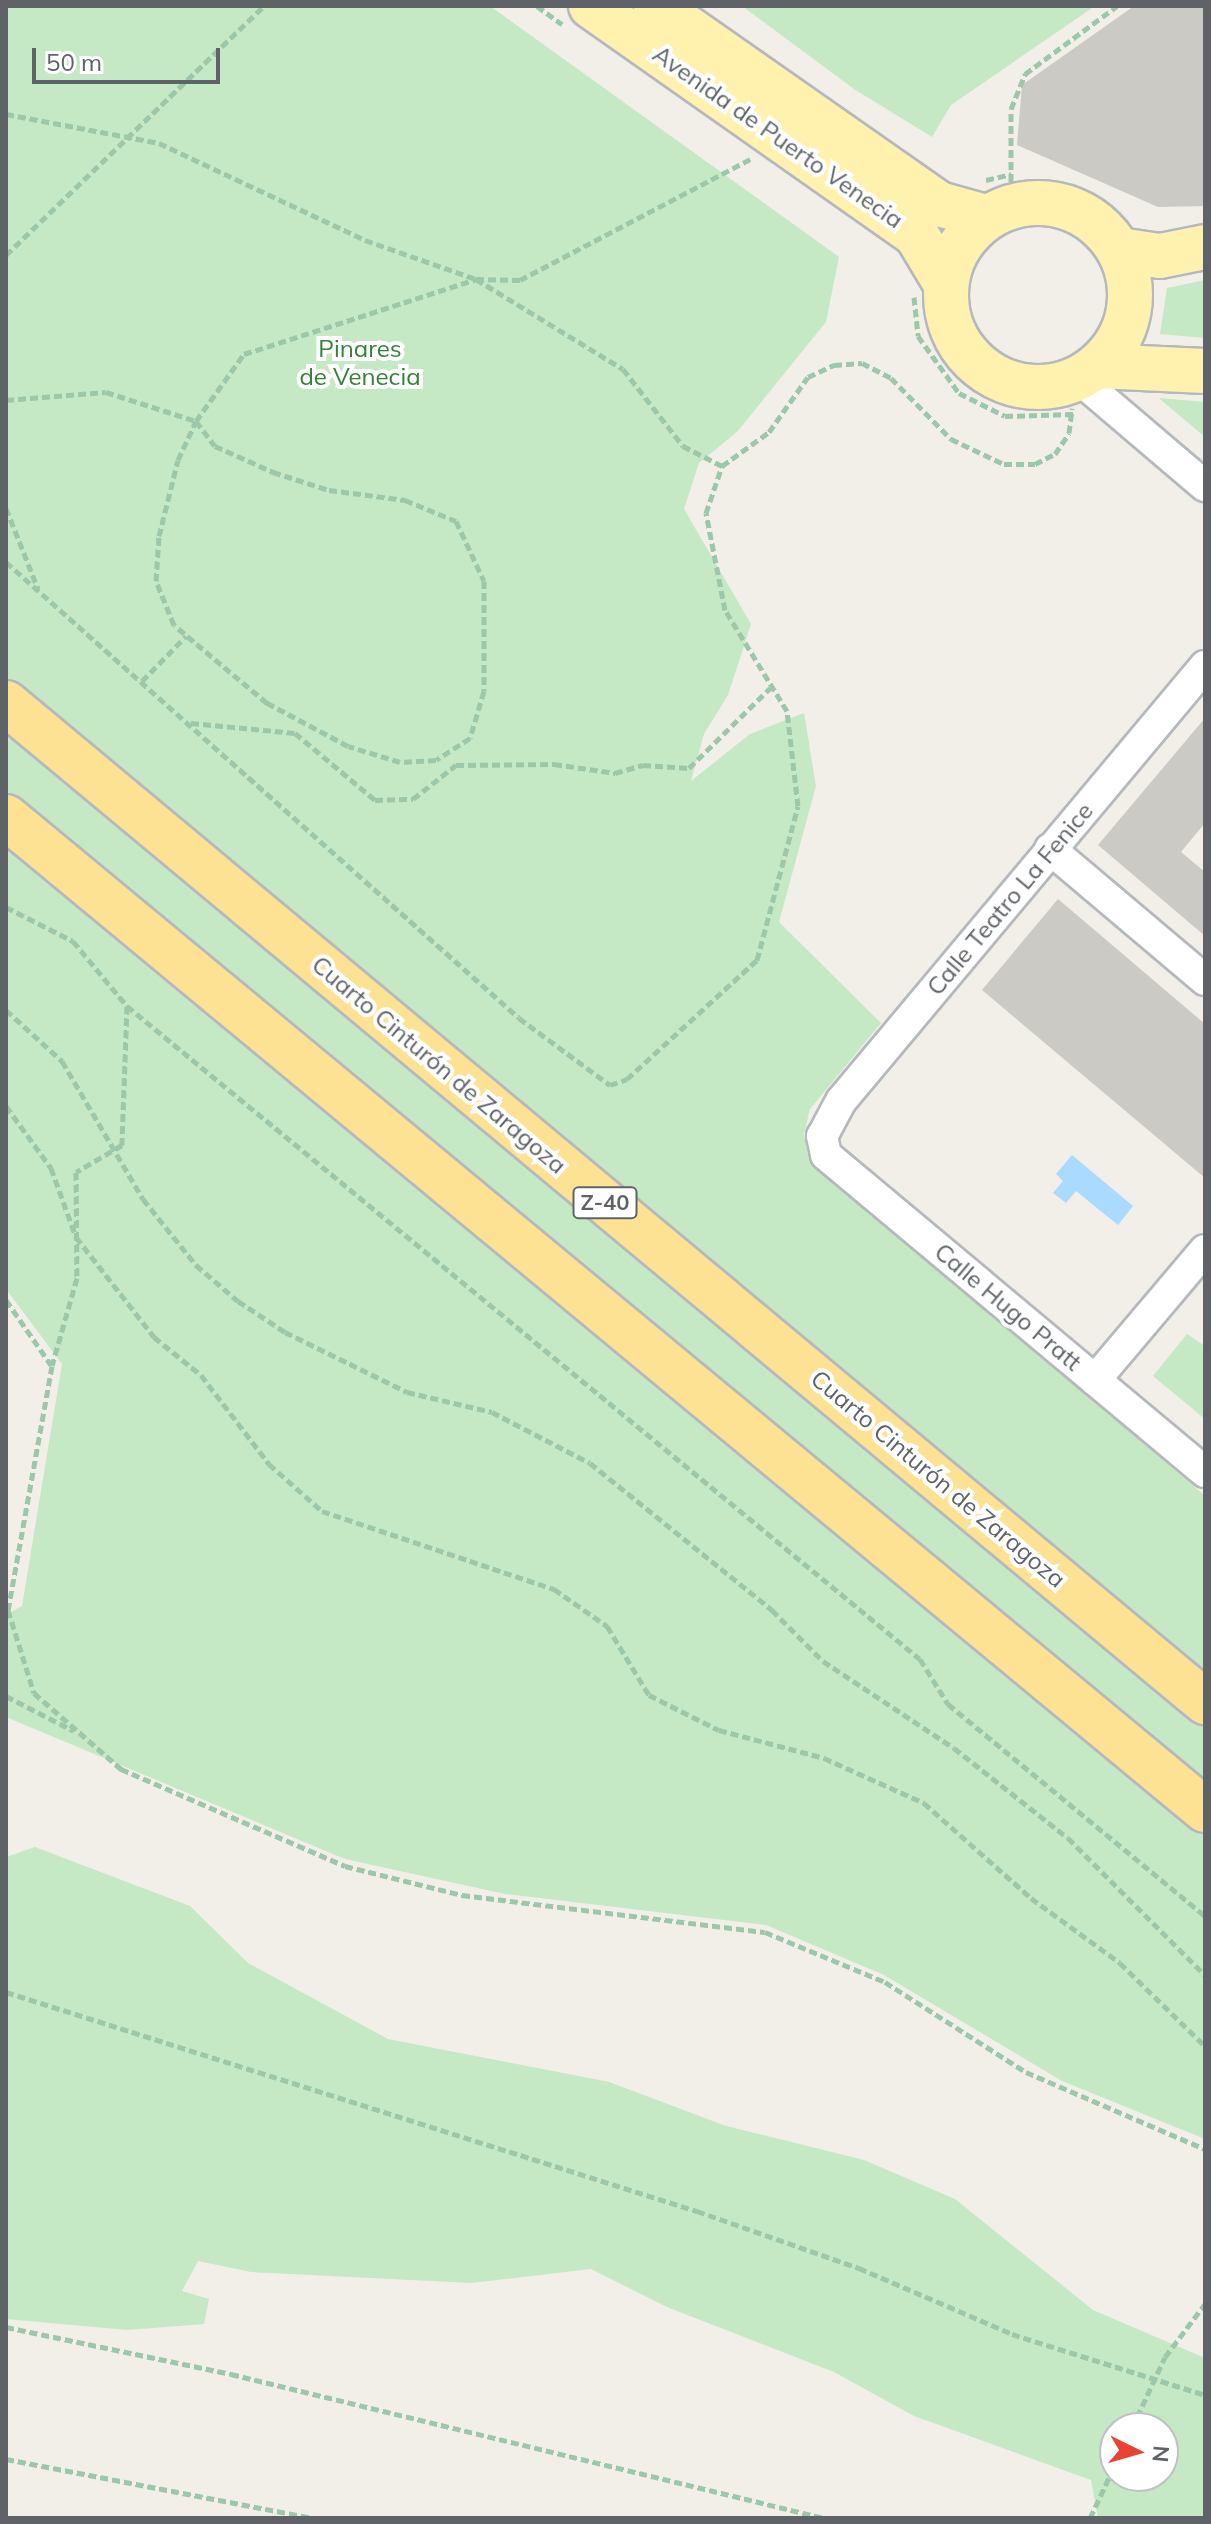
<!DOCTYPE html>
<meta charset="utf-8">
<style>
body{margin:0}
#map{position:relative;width:1211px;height:2524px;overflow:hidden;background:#f1efe8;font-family:Mulish,sans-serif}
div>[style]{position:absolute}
.green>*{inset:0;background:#c5e8c5}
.water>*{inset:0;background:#aadaff}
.building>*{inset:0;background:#cccac5}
.path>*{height:5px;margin-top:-2.5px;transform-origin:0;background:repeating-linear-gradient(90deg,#9cc7a9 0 8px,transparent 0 12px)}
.roads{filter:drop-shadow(2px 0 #b5b8bc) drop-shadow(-2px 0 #b5b8bc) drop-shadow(0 2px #b5b8bc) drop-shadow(0 -2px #b5b8bc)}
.minor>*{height:30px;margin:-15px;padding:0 15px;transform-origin:15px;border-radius:15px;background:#fff}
.primary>*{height:44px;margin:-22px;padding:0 22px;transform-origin:22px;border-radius:22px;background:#fff2af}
.primary>.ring{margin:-22px;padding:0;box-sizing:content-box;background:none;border:44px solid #fff2af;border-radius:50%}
.motorway>*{height:44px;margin:-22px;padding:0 22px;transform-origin:22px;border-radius:22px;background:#fde293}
span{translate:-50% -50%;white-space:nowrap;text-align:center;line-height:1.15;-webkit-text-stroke:8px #fff;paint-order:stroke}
.shield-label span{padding:2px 6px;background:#fff;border:2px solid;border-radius:6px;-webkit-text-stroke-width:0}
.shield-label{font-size:22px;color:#5f6368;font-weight:700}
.street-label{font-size:24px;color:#5f6368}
.park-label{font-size:24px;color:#348238}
.frame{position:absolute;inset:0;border:8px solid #5f6368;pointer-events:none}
.north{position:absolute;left:1099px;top:2412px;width:80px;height:80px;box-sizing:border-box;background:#fff;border:2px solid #bfc1c3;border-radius:50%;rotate:95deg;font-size:22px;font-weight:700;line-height:32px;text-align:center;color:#5f6368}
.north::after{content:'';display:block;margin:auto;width:28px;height:36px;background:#ea4335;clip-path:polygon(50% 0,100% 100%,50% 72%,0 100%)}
.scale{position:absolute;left:32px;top:48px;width:188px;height:36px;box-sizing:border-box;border:4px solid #5f6368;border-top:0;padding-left:10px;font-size:24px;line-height:28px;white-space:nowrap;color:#5f6368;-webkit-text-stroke:6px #fff;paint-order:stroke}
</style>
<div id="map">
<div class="green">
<div style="clip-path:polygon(6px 6px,490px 6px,839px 257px,826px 322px,737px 432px,699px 463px,684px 509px,751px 624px,728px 695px,704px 734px,691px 781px,750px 734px,804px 713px,816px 786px,779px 922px,881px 1023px,810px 1109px,804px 1134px,809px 1158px,1205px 1496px,1205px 2139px,1062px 2081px,884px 1975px,766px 1925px,505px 1894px,345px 1859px,6px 1717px,6px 1615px,22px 1606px,62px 1364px,6px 1289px)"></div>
<div style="clip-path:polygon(742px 6px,1095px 6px,951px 105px,932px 137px,854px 89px)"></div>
<div style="clip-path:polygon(1205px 280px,1205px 338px,1160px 334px,1167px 288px)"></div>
<div style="clip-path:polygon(1159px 398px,1205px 402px,1205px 437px,1167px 405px)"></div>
<div style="clip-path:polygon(1187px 1334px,1205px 1346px,1205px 1419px,1153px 1376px)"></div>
<div style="clip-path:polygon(evenodd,35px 1847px,190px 1906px,248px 1963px,388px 2039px,609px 2082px,726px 2126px,864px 2160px,955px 2199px,1093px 2310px,1205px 2358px,1205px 2518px,1098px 2518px,1091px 2480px,914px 2416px,834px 2372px,667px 2307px,591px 2269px,471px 2283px,251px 2272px,198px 2261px,182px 2291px,209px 2299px,204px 2324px,127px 2330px,6px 2319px,6px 1857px,35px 1847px,1115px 2428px,1163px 2428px,1163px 2476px,1115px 2476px,1115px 2428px)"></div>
</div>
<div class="water">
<div style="clip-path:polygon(1072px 1155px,1133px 1206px,1118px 1225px,1076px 1191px,1066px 1203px,1053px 1193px,1063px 1181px,1056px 1174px)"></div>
</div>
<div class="building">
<div style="clip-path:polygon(1134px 6px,1205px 6px,1205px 206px,1158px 207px,1017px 145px,1022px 85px)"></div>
<div style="clip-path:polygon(1205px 718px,1205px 823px,1181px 852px,1205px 872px,1205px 936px,1098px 845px)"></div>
<div style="clip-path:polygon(1058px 899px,1205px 1024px,1205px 1178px,982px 990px)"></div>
</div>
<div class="path">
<div style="left:537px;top:6px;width:31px;rotate:36deg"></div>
<div style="left:6px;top:114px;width:156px;rotate:10.7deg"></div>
<div style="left:159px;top:143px;width:228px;rotate:25.2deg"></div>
<div style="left:365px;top:240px;width:118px;rotate:19.4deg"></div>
<div style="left:476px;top:279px;width:172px;rotate:31.5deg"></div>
<div style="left:623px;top:369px;width:98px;rotate:52.1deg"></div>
<div style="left:683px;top:446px;width:44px;rotate:27.1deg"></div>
<div style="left:722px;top:466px;width:58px;rotate:-35.9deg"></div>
<div style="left:769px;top:432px;width:67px;rotate:-54.7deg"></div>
<div style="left:808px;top:377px;width:29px;rotate:-25deg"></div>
<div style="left:834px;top:365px;width:28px;rotate:-4deg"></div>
<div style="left:862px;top:363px;width:33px;rotate:27deg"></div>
<div style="left:891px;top:378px;width:86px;rotate:45.5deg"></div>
<div style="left:951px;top:439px;width:59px;rotate:25.3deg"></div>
<div style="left:1004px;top:464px;width:31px"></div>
<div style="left:1035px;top:464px;width:22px;rotate:-27deg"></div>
<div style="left:1055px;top:454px;width:25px;rotate:-56deg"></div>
<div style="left:1069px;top:433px;width:25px;rotate:-83deg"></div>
<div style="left:986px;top:180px;width:26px;rotate:-13deg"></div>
<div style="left:1011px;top:194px;width:85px;rotate:-90deg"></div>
<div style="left:1011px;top:109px;width:38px;rotate:-68deg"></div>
<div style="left:1025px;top:74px;width:114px;rotate:-36.5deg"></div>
<div style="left:6px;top:255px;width:359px;rotate:-44deg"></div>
<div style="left:914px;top:297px;width:39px;rotate:84deg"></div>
<div style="left:918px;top:336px;width:70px;rotate:54.3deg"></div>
<div style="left:959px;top:393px;width:51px;rotate:26.6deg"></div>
<div style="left:1005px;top:416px;width:68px;rotate:-1.7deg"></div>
<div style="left:6px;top:400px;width:100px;rotate:-4.6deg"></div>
<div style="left:106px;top:392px;width:95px;rotate:17.9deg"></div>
<div style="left:196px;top:421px;width:31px;rotate:53deg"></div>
<div style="left:215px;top:446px;width:64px;rotate:24.1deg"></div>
<div style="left:273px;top:472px;width:59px;rotate:17.8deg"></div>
<div style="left:329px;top:490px;width:77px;rotate:7.5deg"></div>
<div style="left:405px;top:500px;width:55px;rotate:22.4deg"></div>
<div style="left:456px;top:521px;width:66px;rotate:65deg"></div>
<div style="left:484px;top:581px;width:110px;rotate:90deg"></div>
<div style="left:484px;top:691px;width:49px;rotate:106.6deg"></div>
<div style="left:470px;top:738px;width:40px;rotate:147.1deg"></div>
<div style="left:436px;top:760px;width:36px;rotate:177deg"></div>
<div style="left:400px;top:762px;width:54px;rotate:-162.9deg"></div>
<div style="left:348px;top:746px;width:92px;rotate:-152deg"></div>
<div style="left:267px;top:703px;width:121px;rotate:-140deg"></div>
<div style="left:174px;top:625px;width:48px;rotate:-112.2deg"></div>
<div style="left:156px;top:581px;width:45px;rotate:-86.2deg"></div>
<div style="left:159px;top:536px;width:78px;rotate:-76deg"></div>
<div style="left:178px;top:460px;width:43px;rotate:-65.2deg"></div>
<div style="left:196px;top:421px;width:82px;rotate:-54.4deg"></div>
<div style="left:244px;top:354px;width:244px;rotate:-17.9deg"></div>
<div style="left:476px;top:279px;width:44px;rotate:1.3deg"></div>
<div style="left:520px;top:280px;width:260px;rotate:-27.7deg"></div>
<div style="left:6px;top:508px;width:87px;rotate:68.4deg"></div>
<div style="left:6px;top:562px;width:686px;rotate:41.63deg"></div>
<div style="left:519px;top:1018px;width:113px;rotate:36.4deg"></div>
<div style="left:610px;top:1085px;width:18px;rotate:-19deg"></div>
<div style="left:627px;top:1079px;width:176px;rotate:-42.5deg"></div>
<div style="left:757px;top:960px;width:159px;rotate:-75.1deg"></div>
<div style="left:798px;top:806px;width:96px;rotate:-96.6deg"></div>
<div style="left:787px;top:711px;width:119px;rotate:-121.5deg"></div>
<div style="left:725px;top:610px;width:99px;rotate:-101.1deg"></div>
<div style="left:706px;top:513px;width:50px;rotate:-71.2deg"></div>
<div style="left:142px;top:681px;width:63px;rotate:-45.6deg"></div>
<div style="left:191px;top:723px;width:104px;rotate:5.5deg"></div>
<div style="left:295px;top:733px;width:104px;rotate:39.9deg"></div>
<div style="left:375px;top:800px;width:38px;rotate:-2deg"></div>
<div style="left:413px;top:799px;width:55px;rotate:-38.3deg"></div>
<div style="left:456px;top:765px;width:98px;rotate:-0.6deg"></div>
<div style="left:554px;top:764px;width:62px;rotate:8.4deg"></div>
<div style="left:615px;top:773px;width:29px;rotate:-16deg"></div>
<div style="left:643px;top:765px;width:46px;rotate:3.7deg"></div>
<div style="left:689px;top:768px;width:114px;rotate:-44.6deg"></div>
<div style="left:6px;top:907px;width:75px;rotate:26.9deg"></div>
<div style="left:73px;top:941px;width:85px;rotate:50.3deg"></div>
<div style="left:127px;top:1006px;width:1027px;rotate:39.47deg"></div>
<div style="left:920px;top:1659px;width:53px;rotate:58.1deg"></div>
<div style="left:948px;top:1704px;width:333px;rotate:39.5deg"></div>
<div style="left:127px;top:1006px;width:139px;rotate:92.1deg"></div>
<div style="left:122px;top:1145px;width:53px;rotate:149.6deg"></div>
<div style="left:76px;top:1172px;width:106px;rotate:89.5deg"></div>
<div style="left:77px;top:1278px;width:91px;rotate:105.9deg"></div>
<div style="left:52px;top:1366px;width:248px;rotate:100.2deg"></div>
<div style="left:8px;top:1610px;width:87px;rotate:72.6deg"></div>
<div style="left:34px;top:1693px;width:116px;rotate:41.1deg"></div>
<div style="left:121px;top:1769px;width:244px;rotate:23.4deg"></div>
<div style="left:345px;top:1866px;width:121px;rotate:13.9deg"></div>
<div style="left:462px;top:1895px;width:305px;rotate:7deg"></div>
<div style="left:765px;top:1932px;width:130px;rotate:22.6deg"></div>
<div style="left:885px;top:1982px;width:167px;rotate:32.6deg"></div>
<div style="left:1026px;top:2072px;width:195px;rotate:23.3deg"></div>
<div style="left:6px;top:1010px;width:76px;rotate:42.3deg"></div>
<div style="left:62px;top:1061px;width:160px;rotate:59.6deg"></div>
<div style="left:143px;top:1199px;width:85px;rotate:51.2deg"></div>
<div style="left:196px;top:1265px;width:55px;rotate:40.6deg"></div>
<div style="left:238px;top:1301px;width:56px;rotate:33.4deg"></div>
<div style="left:285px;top:1332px;width:136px;rotate:26.2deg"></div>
<div style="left:407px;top:1392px;width:87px;rotate:13.2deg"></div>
<div style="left:492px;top:1412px;width:110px;rotate:27.5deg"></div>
<div style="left:590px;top:1463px;width:234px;rotate:38.9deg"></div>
<div style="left:772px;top:1610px;width:72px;rotate:45deg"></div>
<div style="left:823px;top:1661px;width:157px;rotate:33.6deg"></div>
<div style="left:954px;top:1748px;width:145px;rotate:38.3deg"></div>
<div style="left:1068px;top:1838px;width:194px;rotate:45deg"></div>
<div style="left:6px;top:1106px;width:77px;rotate:54deg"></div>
<div style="left:51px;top:1168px;width:73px;rotate:70.1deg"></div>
<div style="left:76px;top:1237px;width:127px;rotate:52deg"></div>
<div style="left:154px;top:1337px;width:60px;rotate:39deg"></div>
<div style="left:201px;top:1375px;width:112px;rotate:52.6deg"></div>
<div style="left:269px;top:1464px;width:71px;rotate:41.6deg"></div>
<div style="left:322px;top:1511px;width:245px;rotate:18.6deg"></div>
<div style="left:554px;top:1589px;width:65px;rotate:34.9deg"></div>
<div style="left:607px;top:1626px;width:81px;rotate:58.7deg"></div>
<div style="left:649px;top:1695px;width:78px;rotate:26.6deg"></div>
<div style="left:719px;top:1730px;width:109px;rotate:14.9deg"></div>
<div style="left:824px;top:1758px;width:110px;rotate:24.2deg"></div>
<div style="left:924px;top:1803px;width:143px;rotate:41.6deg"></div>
<div style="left:1031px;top:1898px;width:110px;rotate:36.1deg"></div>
<div style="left:1120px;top:1963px;width:119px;rotate:44.3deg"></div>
<div style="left:6px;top:1300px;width:79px;rotate:55.3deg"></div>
<div style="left:6px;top:1696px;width:76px;rotate:27.2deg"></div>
<div style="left:6px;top:1992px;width:725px;rotate:17.59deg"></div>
<div style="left:697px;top:2211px;width:172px;rotate:19.4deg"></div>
<div style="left:859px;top:2268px;width:167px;rotate:23.3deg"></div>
<div style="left:1012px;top:2334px;width:202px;rotate:17.5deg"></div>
<div style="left:6px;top:2327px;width:230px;rotate:11.8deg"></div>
<div style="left:231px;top:2374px;width:610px;rotate:13.65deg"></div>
<div style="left:1132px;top:2428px;width:78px;rotate:-65.1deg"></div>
<div style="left:1165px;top:2357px;width:66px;rotate:-53deg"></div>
<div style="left:6px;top:2459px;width:311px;rotate:10.9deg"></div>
<div style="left:1090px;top:2518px;width:59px;rotate:-64.7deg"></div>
</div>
<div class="roads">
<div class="minor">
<div style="left:1078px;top:378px;width:167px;rotate:40.4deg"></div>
<div style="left:1205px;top:666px;width:567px;rotate:129.92deg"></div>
<div style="left:841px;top:1101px;width:40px;rotate:118deg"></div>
<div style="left:822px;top:1136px;width:19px;rotate:78deg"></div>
<div style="left:826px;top:1155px;width:494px;rotate:39.9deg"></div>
<div style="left:1050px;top:849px;width:203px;rotate:40.2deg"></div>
<div style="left:1095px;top:1380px;width:170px;rotate:-49.8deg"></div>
</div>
<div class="primary">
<div style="left:591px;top:6px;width:397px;rotate:35.1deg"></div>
<div style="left:916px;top:234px;width:58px;rotate:59deg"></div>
<div style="left:656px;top:6px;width:345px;rotate:35deg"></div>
<div style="left:939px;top:204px;width:49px;rotate:15.5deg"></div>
<div class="ring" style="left:946px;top:203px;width:140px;height:140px"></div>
<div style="left:1119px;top:250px;width:41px;rotate:8.3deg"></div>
<div style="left:1160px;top:256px;width:46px;rotate:-11.3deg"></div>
<div style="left:1098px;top:366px;width:107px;rotate:2.7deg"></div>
</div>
<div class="motorway">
<div style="left:6px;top:703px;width:1561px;rotate:39.8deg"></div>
<div style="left:6px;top:817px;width:1557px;rotate:39.63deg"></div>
</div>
</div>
<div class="shield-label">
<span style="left:605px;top:1203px">Z-40</span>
</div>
<div class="street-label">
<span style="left:778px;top:137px;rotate:35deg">Avenida de Puerto Venecia</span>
<span style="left:1010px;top:899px;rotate:-50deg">Calle Teatro La Fenice</span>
<span style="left:439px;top:1065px;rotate:40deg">Cuarto Cinturón de Zaragoza</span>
<span style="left:1008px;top:1307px;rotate:40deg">Calle Hugo Pratt</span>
<span style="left:938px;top:1479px;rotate:40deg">Cuarto Cinturón de Zaragoza</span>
</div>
<div class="park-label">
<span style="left:360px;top:363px">Pinares<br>de Venecia</span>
</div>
<div class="frame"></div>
<div class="north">N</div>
<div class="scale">50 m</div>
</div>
